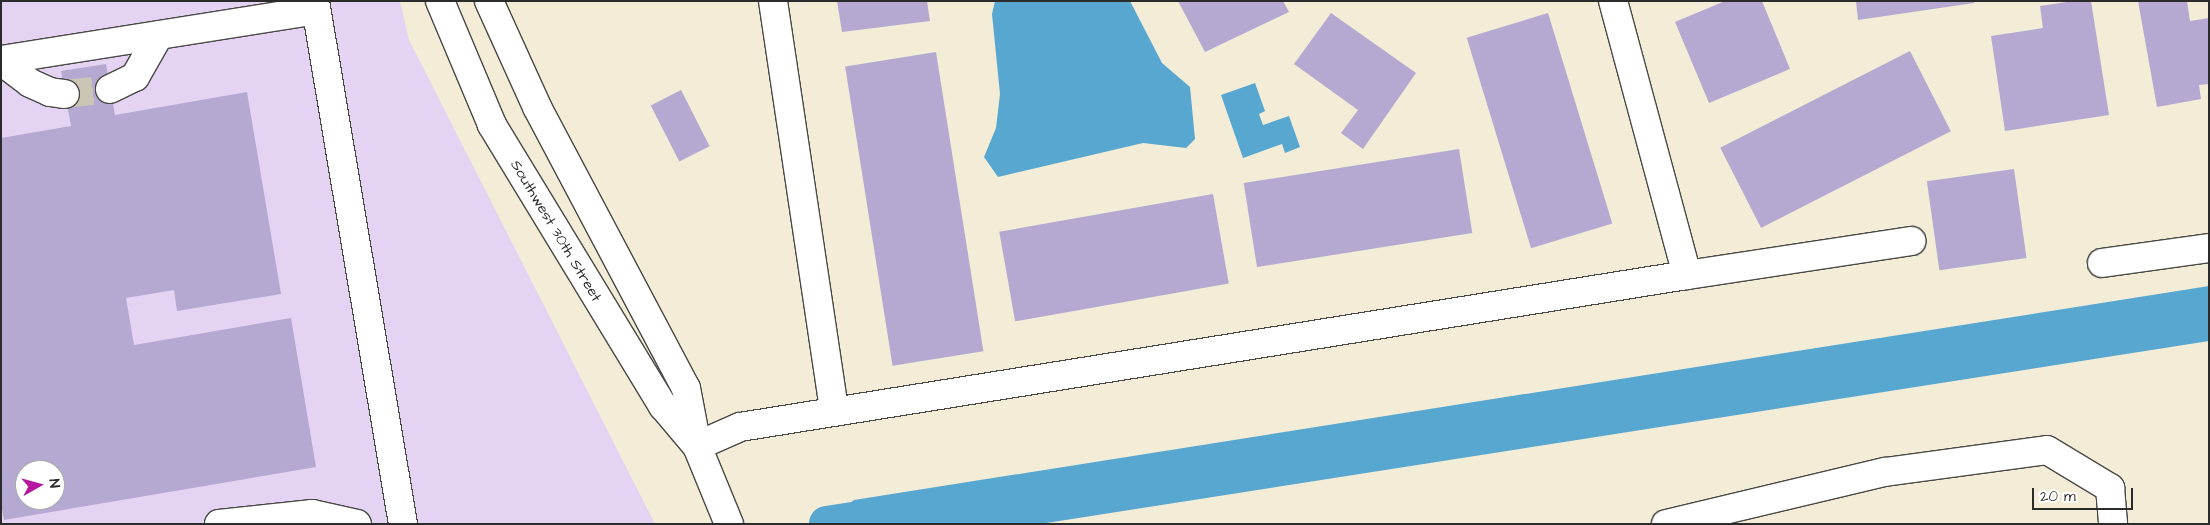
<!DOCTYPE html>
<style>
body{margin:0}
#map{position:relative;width:2210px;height:525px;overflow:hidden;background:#f3ecd7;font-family:"Architects Daughter",sans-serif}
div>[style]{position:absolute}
.built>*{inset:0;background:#e4d3f2}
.water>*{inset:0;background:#57a7d1}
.canal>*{height:35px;margin:-17.5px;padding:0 17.5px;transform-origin:17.5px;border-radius:17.5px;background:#57a7d1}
.building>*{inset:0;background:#b5a9d2;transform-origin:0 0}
.minor-tunnel>*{height:28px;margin-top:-14px;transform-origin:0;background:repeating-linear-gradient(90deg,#cbc5b5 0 28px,transparent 0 42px)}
.roads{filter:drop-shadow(1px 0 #494845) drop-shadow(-1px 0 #494845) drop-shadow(0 1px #494845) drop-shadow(0 -1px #494845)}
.minor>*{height:28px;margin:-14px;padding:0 14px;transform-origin:14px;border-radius:14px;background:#fff}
span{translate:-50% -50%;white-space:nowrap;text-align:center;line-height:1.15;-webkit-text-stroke:4px #fff;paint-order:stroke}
.street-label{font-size:15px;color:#2b2b2b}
.frame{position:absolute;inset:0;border:2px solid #2b2b2b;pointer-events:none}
.north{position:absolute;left:15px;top:460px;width:50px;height:50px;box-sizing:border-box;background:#fff;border:1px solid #aaa;border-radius:50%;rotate:83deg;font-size:14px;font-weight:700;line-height:20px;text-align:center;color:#2b2b2b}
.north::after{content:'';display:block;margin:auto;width:18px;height:22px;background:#b5179e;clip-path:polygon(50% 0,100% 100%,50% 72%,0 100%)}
.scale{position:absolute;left:2032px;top:488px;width:101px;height:22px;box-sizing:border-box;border:2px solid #2b2b2b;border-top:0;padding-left:6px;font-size:15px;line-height:18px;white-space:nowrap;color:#2b2b2b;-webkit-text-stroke:4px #fff;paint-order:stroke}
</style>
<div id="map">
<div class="built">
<div style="clip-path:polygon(evenodd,1px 1px,400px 1px,409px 40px,655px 524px,1px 524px,1px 1px,25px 470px,55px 470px,55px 500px,25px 500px,25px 470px)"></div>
</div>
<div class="water">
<div style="clip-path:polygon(995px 1px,1130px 1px,1162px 63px,1190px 87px,1195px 139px,1186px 148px,1143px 143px,998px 177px,984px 157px,996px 128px,1000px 94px,992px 14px)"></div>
<div style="clip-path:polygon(1255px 83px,1265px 111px,1259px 114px,1263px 125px,1289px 116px,1300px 147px,1285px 153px,1282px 144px,1243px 158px,1221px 95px)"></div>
<div style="clip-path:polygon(2209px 286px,2209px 341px,1040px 524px,836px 524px,836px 514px,854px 500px)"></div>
</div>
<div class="canal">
<div style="left:826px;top:523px;width:59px;rotate:-8.8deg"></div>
</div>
<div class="building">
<div style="clip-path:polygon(837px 1px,927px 1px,930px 21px,842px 32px)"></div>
<div style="clip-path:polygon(1178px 1px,1283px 1px,1289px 12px,1205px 52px)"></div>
<div style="clip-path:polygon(1725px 1px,1762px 1px,1790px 69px,1709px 103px,1675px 22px)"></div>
<div style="clip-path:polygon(1856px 1px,1974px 1px,1974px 3px,1858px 20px)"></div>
<div style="clip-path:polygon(2074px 1px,2091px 1px,2109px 115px,2005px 131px,1991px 36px,2043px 28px,2040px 6px)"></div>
<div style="clip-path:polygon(2138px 1px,2187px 1px,2190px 21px,2209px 18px,2209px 84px,2199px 85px,2201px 99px,2157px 107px)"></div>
<div style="clip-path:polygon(1331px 13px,1416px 73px,1363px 149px,1341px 133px,1358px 110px,1294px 64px)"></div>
<div style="left:1548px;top:13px;width:220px;height:85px;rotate:73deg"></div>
<div style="left:1910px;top:51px;width:90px;height:213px;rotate:63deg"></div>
<div style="left:936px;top:52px;width:303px;height:92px;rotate:81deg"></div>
<div style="clip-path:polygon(evenodd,106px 64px,115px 115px,247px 92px,281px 294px,177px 311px,174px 290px,126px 298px,134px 345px,291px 318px,316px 467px,4px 520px,1px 504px,1px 138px,71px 126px,61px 71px,106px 64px,25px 470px,55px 470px,55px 500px,25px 500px,25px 470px)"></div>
<div style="left:681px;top:90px;width:63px;height:34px;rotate:63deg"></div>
<div style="left:1459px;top:149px;width:85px;height:218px;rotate:81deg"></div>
<div style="left:2014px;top:169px;width:90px;height:88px;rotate:82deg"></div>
<div style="left:1213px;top:194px;width:91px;height:217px;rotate:80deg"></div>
</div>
<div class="minor-tunnel">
<div style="left:65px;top:94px;width:45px;rotate:-6.3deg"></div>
</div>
<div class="roads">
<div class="minor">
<div style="left:315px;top:1px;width:530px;rotate:80.45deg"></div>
<div style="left:440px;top:1px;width:134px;rotate:67.2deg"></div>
<div style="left:492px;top:125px;width:329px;rotate:58.7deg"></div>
<div style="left:663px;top:406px;width:51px;rotate:49.8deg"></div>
<div style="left:489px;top:1px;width:116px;rotate:65.6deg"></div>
<div style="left:537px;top:107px;width:318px;rotate:62.1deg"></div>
<div style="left:686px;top:388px;width:59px;rotate:79.3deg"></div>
<div style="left:697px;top:446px;width:84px;rotate:67.7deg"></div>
<div style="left:773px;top:1px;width:415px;rotate:81.5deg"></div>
<div style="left:1px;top:60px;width:319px;rotate:-9deg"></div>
<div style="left:1px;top:61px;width:36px;rotate:37deg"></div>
<div style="left:30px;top:83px;width:22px;rotate:24deg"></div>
<div style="left:50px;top:92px;width:15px;rotate:8deg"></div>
<div style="left:110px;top:89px;width:28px;rotate:-26deg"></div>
<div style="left:135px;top:77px;width:48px;rotate:-60.3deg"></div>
<div style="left:2102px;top:263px;width:108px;rotate:-8deg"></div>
<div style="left:1687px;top:275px;width:227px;rotate:-8.6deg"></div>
<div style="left:697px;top:446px;width:47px;rotate:-23.8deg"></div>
<div style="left:740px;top:427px;width:959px;rotate:-9.12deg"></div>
<div style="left:1687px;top:275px;width:284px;rotate:-105.1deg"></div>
<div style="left:219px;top:524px;width:94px;rotate:-6.1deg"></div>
<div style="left:312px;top:514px;width:46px;rotate:12.5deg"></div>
<div style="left:1666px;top:524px;width:225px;rotate:-13.4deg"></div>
<div style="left:1885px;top:472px;width:163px;rotate:-7.7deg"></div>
<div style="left:2047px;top:450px;width:74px;rotate:31.1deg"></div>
<div style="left:2110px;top:488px;width:36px;rotate:85deg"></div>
</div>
</div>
<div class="street-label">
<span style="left:556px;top:231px;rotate:59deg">Southwest 30th Street</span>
</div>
<div class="frame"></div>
<div class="north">N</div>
<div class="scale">20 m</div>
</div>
